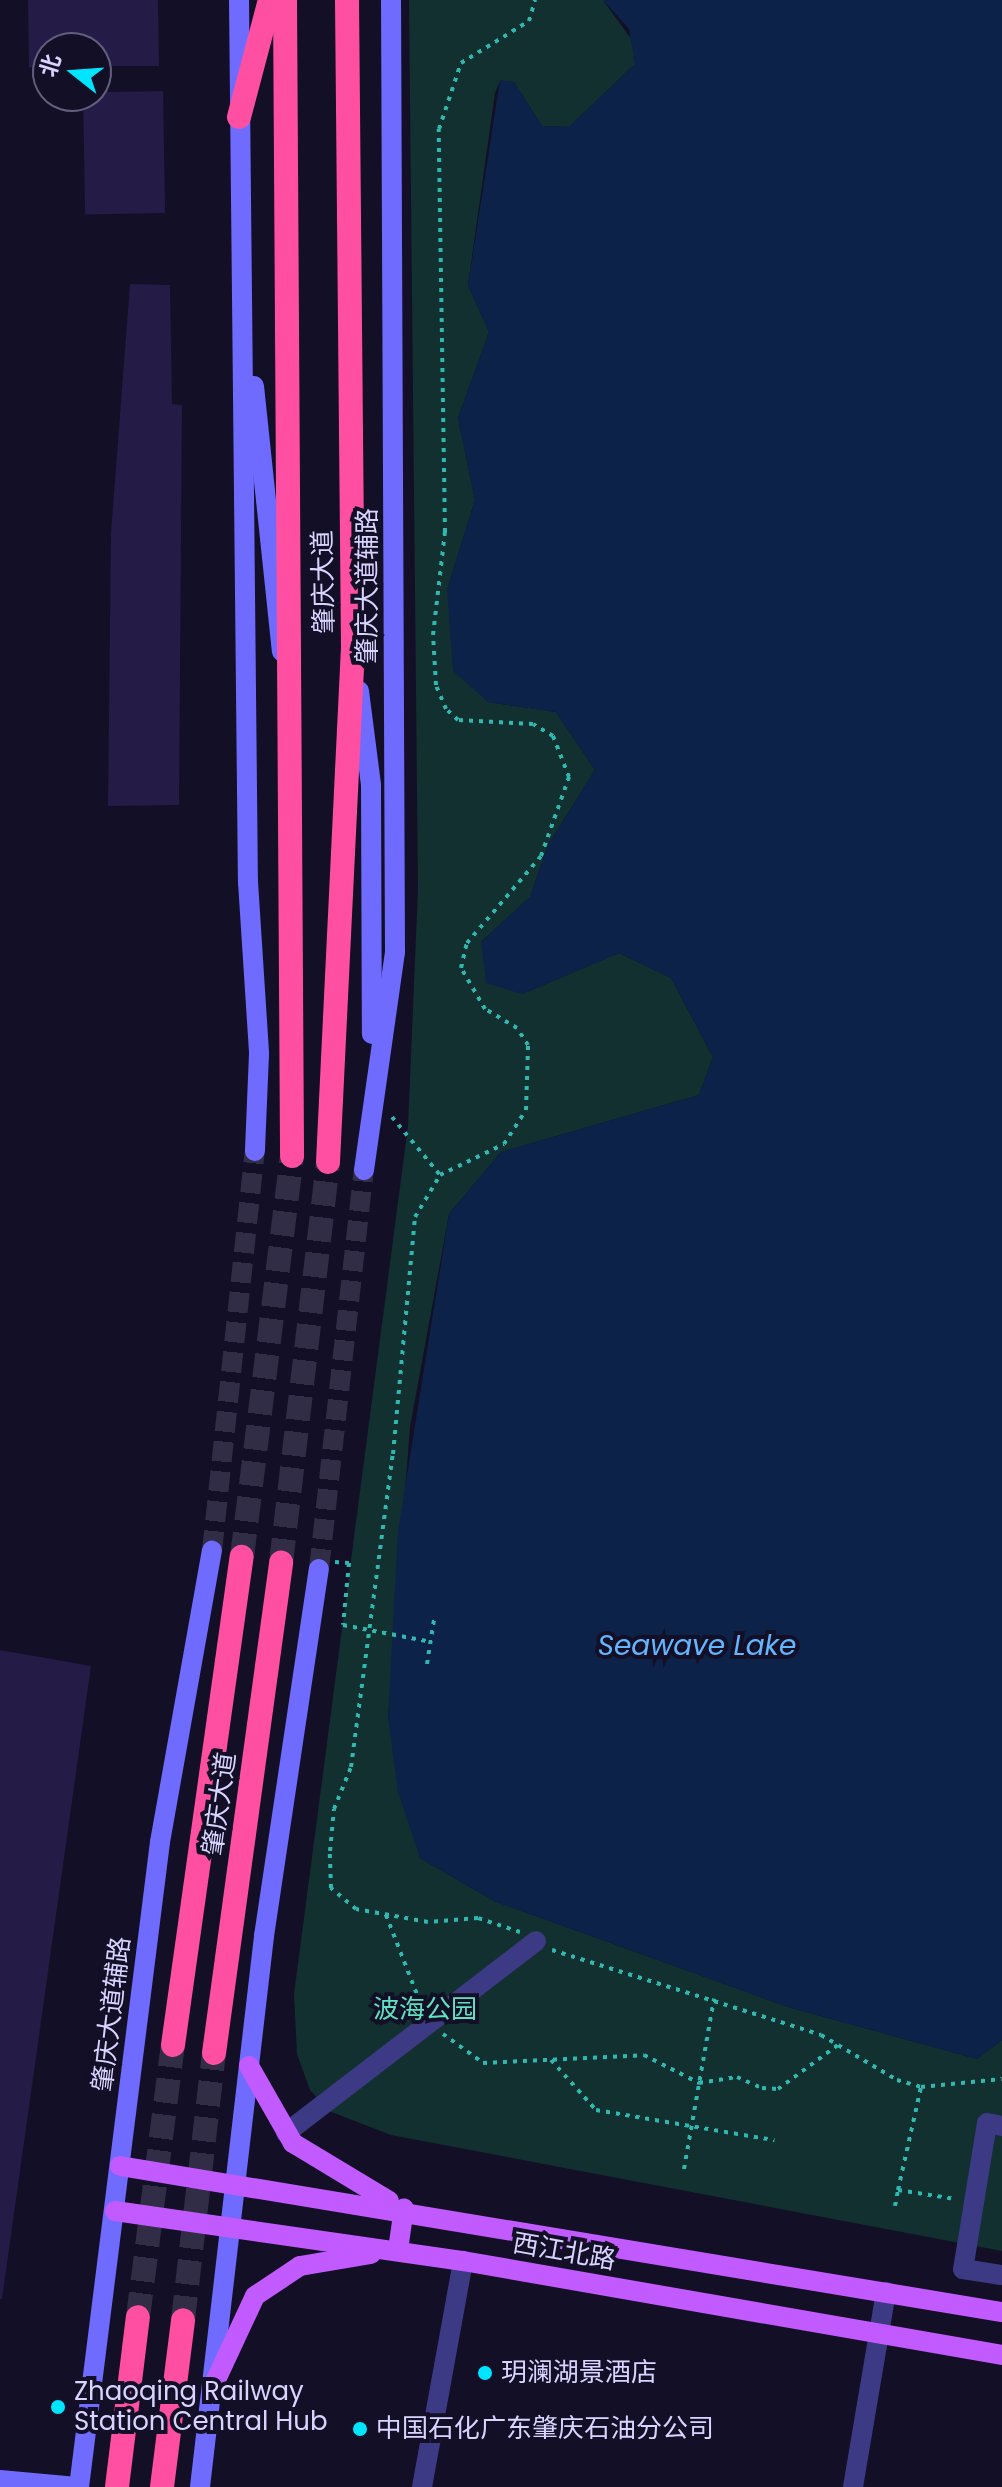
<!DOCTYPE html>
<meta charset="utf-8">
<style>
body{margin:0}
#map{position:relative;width:1002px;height:2487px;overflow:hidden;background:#130f26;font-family:Poppins,"Noto Sans SC",sans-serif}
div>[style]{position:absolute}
.green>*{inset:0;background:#12302f}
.water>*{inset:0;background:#0c2248}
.building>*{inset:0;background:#241b47;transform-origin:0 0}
.secondary-tunnel>*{height:20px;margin-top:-10px;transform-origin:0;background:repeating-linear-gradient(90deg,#312d47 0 20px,transparent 0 30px)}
.highway-tunnel>*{height:24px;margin-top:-12px;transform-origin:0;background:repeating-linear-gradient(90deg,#312d47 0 24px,transparent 0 36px)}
.path>*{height:4px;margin-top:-2px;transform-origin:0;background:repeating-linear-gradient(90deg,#2fb8b0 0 4px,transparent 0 10px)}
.street>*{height:20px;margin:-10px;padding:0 10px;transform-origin:10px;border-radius:10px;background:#3d3a85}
.secondary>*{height:20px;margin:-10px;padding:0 10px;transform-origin:10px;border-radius:10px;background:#6f6bff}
.primary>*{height:20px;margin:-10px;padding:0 10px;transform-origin:10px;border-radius:10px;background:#c25bff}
.highway>*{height:24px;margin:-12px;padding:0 12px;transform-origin:12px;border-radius:12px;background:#ff4fa3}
.dots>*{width:22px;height:22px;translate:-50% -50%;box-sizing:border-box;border:4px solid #130f26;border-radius:50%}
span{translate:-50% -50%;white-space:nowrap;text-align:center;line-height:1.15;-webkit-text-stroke:8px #130f26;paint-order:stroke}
.street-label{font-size:26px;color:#d9d4ff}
.park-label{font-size:26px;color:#5fe0c0}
.poi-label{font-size:26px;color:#d9d4ff}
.left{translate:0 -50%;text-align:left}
.water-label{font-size:28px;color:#62b6ff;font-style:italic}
.north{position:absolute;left:32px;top:32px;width:80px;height:80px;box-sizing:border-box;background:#130f26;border:2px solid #625e7d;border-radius:50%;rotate:287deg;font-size:22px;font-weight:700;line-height:32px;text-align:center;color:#d9d4ff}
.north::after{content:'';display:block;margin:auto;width:28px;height:36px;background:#00e5ff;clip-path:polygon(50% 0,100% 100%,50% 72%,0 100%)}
</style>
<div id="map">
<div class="green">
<div style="clip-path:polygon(409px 0,603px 0,637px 47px,635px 64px,569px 127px,542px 126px,514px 82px,500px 81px,495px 93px,468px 285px,489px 332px,458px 418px,475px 500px,447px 590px,488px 702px,556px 712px,595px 770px,548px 845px,530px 897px,481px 942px,522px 994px,619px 953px,671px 978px,713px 1057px,699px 1095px,501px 1152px,449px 1214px,410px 1427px,388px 1718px,420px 1858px,494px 1901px,788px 2007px,977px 2059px,1002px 2040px,1002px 2251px,391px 2135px,329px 2111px,310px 2090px,297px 2054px,294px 1994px,408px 1126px,418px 889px)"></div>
</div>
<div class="water">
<div style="clip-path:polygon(603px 0,1002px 0,1002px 2040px,977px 2059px,788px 2007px,494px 1901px,420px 1858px,398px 1792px,388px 1718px,398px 1531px,449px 1214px,501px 1152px,699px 1095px,713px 1057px,671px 978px,619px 953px,522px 994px,486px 983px,481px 942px,530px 897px,548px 845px,595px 770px,556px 712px,488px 702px,453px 671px,447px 590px,475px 500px,458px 418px,489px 332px,468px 285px,500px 80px,514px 82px,542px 126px,569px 127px,635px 64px,629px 29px)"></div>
</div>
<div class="building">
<div style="clip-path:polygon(28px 0,158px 0,159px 66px,96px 66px,96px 48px,48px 48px,48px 67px,29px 67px)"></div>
<div style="left:163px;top:91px;width:122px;height:80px;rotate:89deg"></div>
<div style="clip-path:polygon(130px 284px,170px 285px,172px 404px,182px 405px,179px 805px,108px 806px,111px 533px)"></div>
<div style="clip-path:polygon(0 1650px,91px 1666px,2px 2299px,0 2299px)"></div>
</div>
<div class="secondary-tunnel">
<div style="left:212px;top:1551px;width:402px;rotate:-83.9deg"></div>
<div style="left:319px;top:1569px;width:402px;rotate:-83.6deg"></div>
</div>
<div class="highway-tunnel">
<div style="left:242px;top:1557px;width:404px;rotate:-82.9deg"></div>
<div style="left:281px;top:1563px;width:404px;rotate:-83.3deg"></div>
<div style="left:138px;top:2317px;width:274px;rotate:-82.7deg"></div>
<div style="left:183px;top:2320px;width:269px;rotate:-83.4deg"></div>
</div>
<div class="path">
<div style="left:392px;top:1117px;width:75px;rotate:50.4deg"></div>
<div style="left:335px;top:1562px;width:14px;rotate:4deg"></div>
<div style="left:349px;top:1563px;width:62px;rotate:95.5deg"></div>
<div style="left:343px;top:1625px;width:90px;rotate:10.9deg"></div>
<div style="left:427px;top:1664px;width:45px;rotate:-81deg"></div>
<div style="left:386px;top:1915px;width:97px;rotate:68.7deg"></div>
<div style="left:520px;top:1932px;width:44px;rotate:-161.6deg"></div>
<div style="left:478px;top:1918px;width:50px;rotate:175.4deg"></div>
<div style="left:428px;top:1922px;width:73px;rotate:-169.8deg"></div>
<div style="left:356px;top:1909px;width:33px;rotate:-140deg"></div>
<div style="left:331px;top:1888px;width:37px;rotate:-92deg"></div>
<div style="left:330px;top:1851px;width:42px;rotate:-84.6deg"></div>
<div style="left:334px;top:1809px;width:45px;rotate:-68deg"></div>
<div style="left:351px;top:1767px;width:316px;rotate:-82.4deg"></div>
<div style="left:393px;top:1454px;width:238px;rotate:-84.7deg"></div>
<div style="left:415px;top:1217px;width:49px;rotate:-59.2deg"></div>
<div style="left:440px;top:1175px;width:71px;rotate:-25.8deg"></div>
<div style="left:504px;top:1144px;width:40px;rotate:-57.1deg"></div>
<div style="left:526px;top:1110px;width:65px;rotate:-88.2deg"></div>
<div style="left:528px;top:1045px;width:20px;rotate:-123deg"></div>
<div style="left:517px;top:1028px;width:37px;rotate:-149deg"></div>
<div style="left:485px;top:1009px;width:48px;rotate:-120.3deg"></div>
<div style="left:461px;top:968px;width:26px;rotate:-77deg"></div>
<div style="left:467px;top:943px;width:114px;rotate:-49.6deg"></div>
<div style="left:541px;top:856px;width:84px;rotate:-70.5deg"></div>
<div style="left:569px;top:777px;width:44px;rotate:-111.3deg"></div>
<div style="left:553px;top:736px;width:23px;rotate:-149deg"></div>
<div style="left:533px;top:724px;width:75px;rotate:-176.9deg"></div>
<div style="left:458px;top:720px;width:16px;rotate:-137deg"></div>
<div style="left:446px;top:709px;width:26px;rotate:-113deg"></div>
<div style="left:436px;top:685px;width:50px;rotate:-93.4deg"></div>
<div style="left:433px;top:635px;width:104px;rotate:-83.4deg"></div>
<div style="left:445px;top:532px;width:403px;rotate:-90.9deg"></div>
<div style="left:439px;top:129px;width:70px;rotate:-71.6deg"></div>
<div style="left:461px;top:63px;width:80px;rotate:-31.7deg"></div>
<div style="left:529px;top:21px;width:22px;rotate:-74deg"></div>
<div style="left:552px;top:1950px;width:282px;rotate:17.5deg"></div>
<div style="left:821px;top:2035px;width:88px;rotate:30.6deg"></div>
<div style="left:897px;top:2080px;width:25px;rotate:16deg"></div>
<div style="left:921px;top:2087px;width:81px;rotate:-5.6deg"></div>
<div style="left:443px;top:2034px;width:49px;rotate:35.9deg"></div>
<div style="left:483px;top:2063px;width:161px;rotate:-2.8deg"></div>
<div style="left:644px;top:2055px;width:62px;rotate:27deg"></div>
<div style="left:699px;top:2083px;width:38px;rotate:-9deg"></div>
<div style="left:737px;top:2077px;width:27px;rotate:24deg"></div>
<div style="left:762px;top:2088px;width:16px;rotate:4deg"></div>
<div style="left:778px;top:2089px;width:74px;rotate:-36.3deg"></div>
<div style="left:551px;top:2060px;width:67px;rotate:48deg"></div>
<div style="left:596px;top:2110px;width:181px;rotate:9.6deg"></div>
<div style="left:684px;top:2169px;width:173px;rotate:-80deg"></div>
<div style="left:898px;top:2190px;width:106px;rotate:-77.4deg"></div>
<div style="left:895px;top:2206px;width:16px;rotate:-79deg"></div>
<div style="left:898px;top:2190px;width:58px;rotate:9deg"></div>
</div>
<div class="street">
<div style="left:1002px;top:2126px;width:15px;rotate:-169deg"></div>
<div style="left:987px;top:2123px;width:148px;rotate:99.3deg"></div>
<div style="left:963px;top:2269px;width:39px;rotate:9deg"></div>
<div style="left:286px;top:2133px;width:315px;rotate:-37.5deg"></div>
<div style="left:422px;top:2487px;width:230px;rotate:-79.7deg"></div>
<div style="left:853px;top:2487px;width:198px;rotate:-80.4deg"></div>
</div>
<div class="secondary">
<div style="left:239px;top:0;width:882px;rotate:89.42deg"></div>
<div style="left:248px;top:882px;width:172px;rotate:86.3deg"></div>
<div style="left:259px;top:1054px;width:97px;rotate:92.4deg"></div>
<div style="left:254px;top:386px;width:267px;rotate:84deg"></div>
<div style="left:359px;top:691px;width:95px;rotate:82.7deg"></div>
<div style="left:371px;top:785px;width:249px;rotate:89.8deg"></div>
<div style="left:364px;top:1170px;width:220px;rotate:-81.9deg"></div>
<div style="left:395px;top:952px;width:952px;rotate:-90.24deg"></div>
<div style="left:0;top:2480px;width:77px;rotate:5.2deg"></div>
<div style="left:79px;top:2487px;width:650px;rotate:-82.84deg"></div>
<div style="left:160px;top:1842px;width:296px;rotate:-79.9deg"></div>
<div style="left:200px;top:2487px;width:555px;rotate:-83.37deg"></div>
<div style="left:264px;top:1936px;width:371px;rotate:-81.5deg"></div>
</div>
<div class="primary">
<div style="left:249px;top:2066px;width:89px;rotate:60.3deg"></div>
<div style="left:293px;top:2143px;width:112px;rotate:31.1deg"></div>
<div style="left:120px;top:2166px;width:894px;rotate:9.4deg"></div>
<div style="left:115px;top:2211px;width:352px;rotate:8.2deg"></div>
<div style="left:463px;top:2261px;width:547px;rotate:9.89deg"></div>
<div style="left:398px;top:2250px;width:42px;rotate:-81.9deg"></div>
<div style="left:214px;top:2384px;width:97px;rotate:-65deg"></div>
<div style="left:255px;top:2296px;width:54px;rotate:-33.7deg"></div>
<div style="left:300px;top:2266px;width:72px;rotate:-9.6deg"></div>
</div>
<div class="highway">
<div style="left:285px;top:0;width:1156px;rotate:89.65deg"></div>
<div style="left:239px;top:117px;width:121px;rotate:-75.2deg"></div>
<div style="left:328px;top:1162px;width:515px;rotate:-87.22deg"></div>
<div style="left:353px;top:648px;width:648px;rotate:-90.53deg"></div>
<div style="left:173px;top:2045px;width:493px;rotate:-82deg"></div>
<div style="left:214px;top:2053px;width:495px;rotate:-82.2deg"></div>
<div style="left:117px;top:2487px;width:171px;rotate:-83deg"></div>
<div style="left:162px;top:2487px;width:168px;rotate:-82.8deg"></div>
</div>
<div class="dots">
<div style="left:485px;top:2373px;background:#00e5ff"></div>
<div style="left:58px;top:2407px;background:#00e5ff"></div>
<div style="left:360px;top:2429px;background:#00e5ff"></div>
</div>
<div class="street-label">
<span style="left:324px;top:582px;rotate:-91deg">肇庆大道</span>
<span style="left:368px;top:586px;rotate:-90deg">肇庆大道辅路</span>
<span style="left:220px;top:1804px;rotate:-82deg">肇庆大道</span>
<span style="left:112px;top:2014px;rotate:-83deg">肇庆大道辅路</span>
<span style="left:564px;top:2252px;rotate:10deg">西江北路</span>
</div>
<div class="park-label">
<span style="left:425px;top:2010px">波海公园</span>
</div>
<div class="poi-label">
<span class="left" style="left:501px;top:2373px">玥澜湖景酒店</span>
<span class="left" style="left:74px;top:2407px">Zhaoqing Railway<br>Station Central Hub</span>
<span class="left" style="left:376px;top:2429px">中国石化广东肇庆石油分公司</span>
</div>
<div class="water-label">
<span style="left:697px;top:1646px">Seawave Lake</span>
</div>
<div class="north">北</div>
</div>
